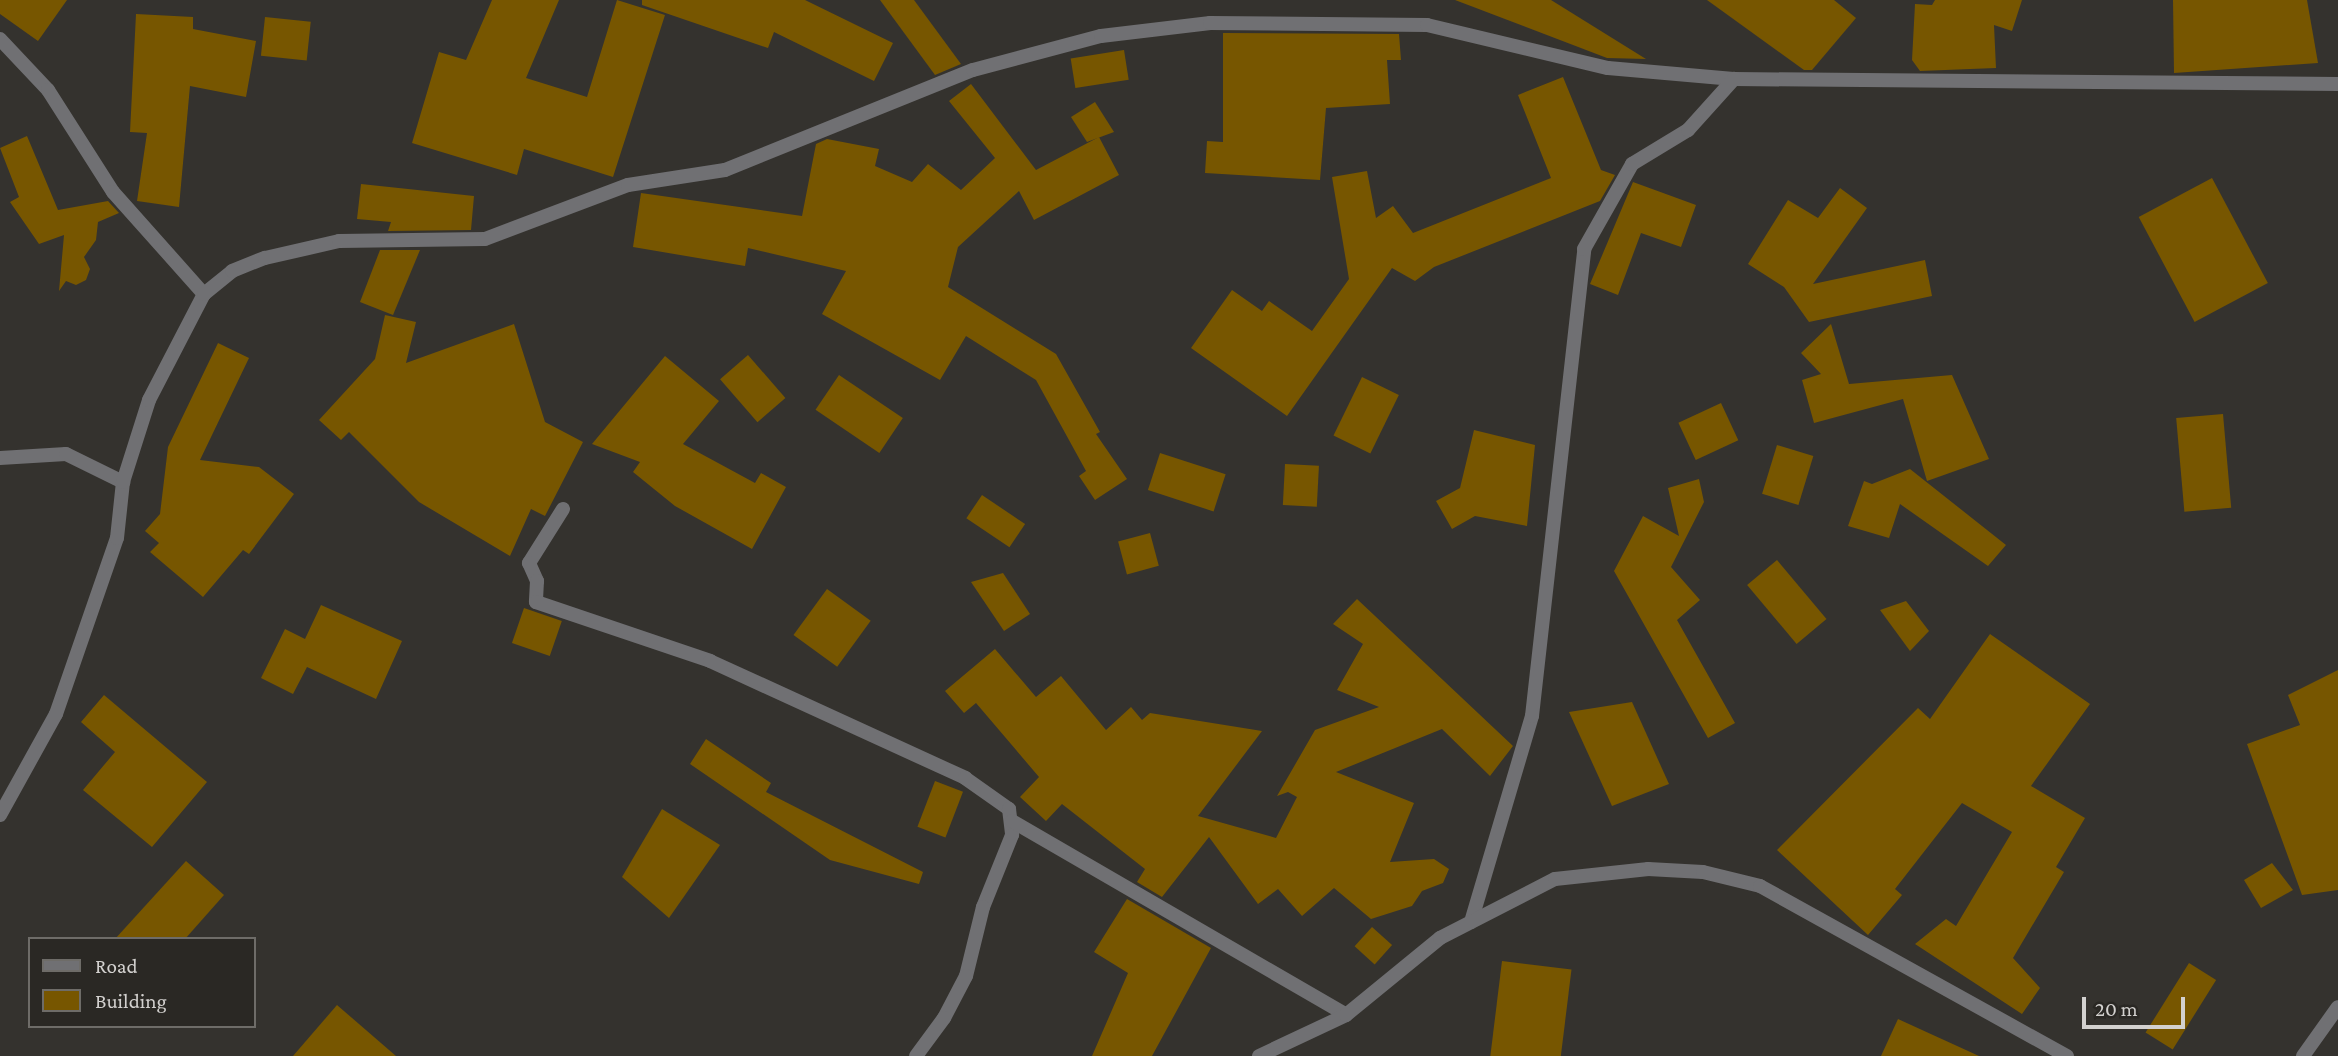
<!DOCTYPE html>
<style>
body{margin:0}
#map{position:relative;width:2338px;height:1056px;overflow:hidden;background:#34322e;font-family:"Crimson Pro",serif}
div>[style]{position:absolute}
.building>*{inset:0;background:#775600;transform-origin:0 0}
.street>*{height:14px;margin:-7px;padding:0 7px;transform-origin:7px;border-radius:7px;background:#707073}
span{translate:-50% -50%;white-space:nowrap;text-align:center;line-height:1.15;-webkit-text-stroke:5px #2a2824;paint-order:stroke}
.legend{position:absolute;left:28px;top:937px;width:228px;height:91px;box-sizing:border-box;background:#2a2824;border:2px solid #6e6c68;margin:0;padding:9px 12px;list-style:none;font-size:21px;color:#d3d1cf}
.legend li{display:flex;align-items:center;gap:14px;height:35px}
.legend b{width:35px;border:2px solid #6e6c68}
.scale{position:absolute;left:2082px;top:997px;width:103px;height:32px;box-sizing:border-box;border:4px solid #d3d1cf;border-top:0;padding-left:9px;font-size:21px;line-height:24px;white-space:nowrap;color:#d3d1cf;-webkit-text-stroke:5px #2a2824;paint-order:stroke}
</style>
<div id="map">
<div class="building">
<div style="clip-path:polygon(0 0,67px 0,38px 41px,0 14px)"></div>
<div style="clip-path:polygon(492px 0,559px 0,526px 78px,587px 97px,617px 0,665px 15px,613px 177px,524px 149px,517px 175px,412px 143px,439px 52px,466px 60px)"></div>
<div style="clip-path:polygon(642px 0,805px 0,893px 43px,874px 81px,774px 32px,768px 48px,642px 5px)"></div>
<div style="clip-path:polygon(880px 0,914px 0,961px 64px,935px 75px)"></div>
<div style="clip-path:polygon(1455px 0,1551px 0,1646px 59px,1607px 58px)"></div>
<div style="clip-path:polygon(1707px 0,1834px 0,1856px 18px,1812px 70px,1804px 70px)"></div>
<div style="clip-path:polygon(1935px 0,2022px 0,2012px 31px,1994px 25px,1996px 68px,1920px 71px,1912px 60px,1915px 4px,1932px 5px)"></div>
<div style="clip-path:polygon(2173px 0,2307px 0,2318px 63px,2174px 73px)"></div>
<div style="clip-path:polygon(136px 14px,193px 17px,193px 29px,256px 41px,246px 97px,190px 86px,179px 207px,137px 201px,147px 133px,130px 132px)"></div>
<div style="left:265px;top:17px;width:46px;height:39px;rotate:6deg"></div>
<div style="clip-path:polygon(1223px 33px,1399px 34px,1401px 60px,1387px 60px,1390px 104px,1326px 108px,1320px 180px,1205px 173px,1207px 141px,1223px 142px)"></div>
<div style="left:1124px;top:50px;width:30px;height:54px;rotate:81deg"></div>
<div style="clip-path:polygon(1563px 77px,1601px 170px,1615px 175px,1600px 201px,1434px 267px,1415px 281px,1392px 268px,1287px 416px,1191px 348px,1232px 290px,1262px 311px,1269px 301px,1312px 331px,1349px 279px,1332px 177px,1367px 171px,1376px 218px,1393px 206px,1413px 233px,1551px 178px,1518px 95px)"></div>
<div style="clip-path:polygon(971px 84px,1036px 170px,1099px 137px,1119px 175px,1034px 220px,1019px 191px,958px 247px,948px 287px,1056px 354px,1100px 432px,1096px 434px,1127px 479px,1095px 500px,1079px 476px,1086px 471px,1036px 380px,966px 336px,940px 380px,822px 314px,846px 271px,748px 248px,745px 266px,633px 247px,641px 193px,802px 216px,816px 144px,827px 139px,879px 149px,875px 166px,912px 182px,928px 164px,961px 190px,995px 158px,949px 101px)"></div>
<div style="clip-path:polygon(1095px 102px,1114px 132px,1087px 142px,1071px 117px)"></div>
<div style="clip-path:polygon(27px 136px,58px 210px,108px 201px,119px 213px,98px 222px,96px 240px,84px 257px,90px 269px,86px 280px,76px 285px,66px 281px,59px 291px,64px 235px,39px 244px,10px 202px,19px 197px,0 148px)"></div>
<div style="left:2212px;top:178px;width:119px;height:83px;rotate:62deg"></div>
<div style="clip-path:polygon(1633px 182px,1696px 205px,1681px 247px,1641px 233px,1618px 295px,1590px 284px)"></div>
<div style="clip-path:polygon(361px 184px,474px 196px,471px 230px,388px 231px,391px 222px,357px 219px)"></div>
<div style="clip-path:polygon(1840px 188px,1867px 208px,1813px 284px,1925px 260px,1932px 296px,1809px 322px,1784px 287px,1748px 264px,1788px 200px,1818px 218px)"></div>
<div style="clip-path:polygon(380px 250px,420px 250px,393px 315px,360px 302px)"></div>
<div style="clip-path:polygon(385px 315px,416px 322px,406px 363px,514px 324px,545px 422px,583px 442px,545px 516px,531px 509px,510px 556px,419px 502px,349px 432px,341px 440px,319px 420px,375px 359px)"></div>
<div style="clip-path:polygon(1831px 324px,1849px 384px,1952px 375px,1989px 459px,1927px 481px,1903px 399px,1814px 423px,1802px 380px,1821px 374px,1801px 353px)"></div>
<div style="clip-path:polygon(218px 343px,249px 358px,200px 460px,259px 467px,294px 494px,249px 554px,243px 550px,203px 597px,150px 552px,159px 543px,145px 531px,160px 514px,168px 447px)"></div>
<div style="left:748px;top:355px;width:57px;height:37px;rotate:49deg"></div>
<div style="clip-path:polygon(665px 356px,719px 401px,683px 444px,755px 483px,761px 473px,786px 487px,752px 549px,675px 506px,633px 472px,640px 462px,592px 444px)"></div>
<div style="left:839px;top:375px;width:77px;height:42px;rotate:34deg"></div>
<div style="left:1362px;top:377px;width:41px;height:65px;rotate:26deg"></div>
<div style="left:1721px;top:403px;width:41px;height:47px;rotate:65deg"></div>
<div style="left:2223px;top:414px;width:94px;height:47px;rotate:85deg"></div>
<div style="clip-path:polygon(1474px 430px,1535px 445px,1527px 526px,1475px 516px,1452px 529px,1436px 501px,1460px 488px)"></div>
<div style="left:1777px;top:445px;width:38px;height:51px;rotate:17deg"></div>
<div style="left:1160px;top:453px;width:69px;height:39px;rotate:18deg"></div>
<div style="left:1285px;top:464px;width:34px;height:41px;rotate:3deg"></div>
<div style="clip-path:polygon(1910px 469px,2006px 545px,1988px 566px,1900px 504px,1889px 538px,1848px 526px,1864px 481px,1872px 484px)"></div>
<div style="clip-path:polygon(1699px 479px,1704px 502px,1671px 567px,1700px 600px,1677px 620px,1735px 723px,1708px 738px,1614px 571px,1643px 516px,1679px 536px,1668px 488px)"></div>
<div style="left:982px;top:495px;width:52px;height:28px;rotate:34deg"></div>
<div style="left:1150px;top:533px;width:34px;height:33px;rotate:75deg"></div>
<div style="left:1777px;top:560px;width:77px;height:39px;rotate:50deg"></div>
<div style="clip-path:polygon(1003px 573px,1030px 614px,1004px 631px,971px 582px)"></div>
<div style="left:827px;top:589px;width:54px;height:57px;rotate:36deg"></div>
<div style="clip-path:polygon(1357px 599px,1513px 746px,1490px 776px,1442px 729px,1336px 772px,1414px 803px,1390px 862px,1434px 859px,1449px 869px,1443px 883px,1422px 891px,1412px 906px,1371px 919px,1334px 888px,1302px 916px,1278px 889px,1258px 904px,1209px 837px,1162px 897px,1137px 882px,1145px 869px,1062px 804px,1046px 821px,1020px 797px,1039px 777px,976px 703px,964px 713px,945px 691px,995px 649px,1036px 697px,1061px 676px,1106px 730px,1131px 707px,1142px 720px,1150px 713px,1262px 731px,1198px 816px,1276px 838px,1297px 797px,1288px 792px,1277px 796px,1315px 730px,1379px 707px,1337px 690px,1363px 644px,1333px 624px)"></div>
<div style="clip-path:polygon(1906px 601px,1929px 631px,1910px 651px,1880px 610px)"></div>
<div style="clip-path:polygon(321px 605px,402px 641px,376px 699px,307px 667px,293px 694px,261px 678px,285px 629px,305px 639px)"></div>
<div style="left:524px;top:608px;width:40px;height:37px;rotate:19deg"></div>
<div style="clip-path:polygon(1990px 634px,2090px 704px,2031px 786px,2085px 818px,2056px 867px,2064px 872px,2013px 958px,2040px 988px,2022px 1014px,1915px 944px,1946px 919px,1956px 926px,2012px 832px,1962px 803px,1895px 889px,1902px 895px,1868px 935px,1777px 850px,1918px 708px,1930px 719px)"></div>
<div style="clip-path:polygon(2338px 670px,2338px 890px,2302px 895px,2247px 744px,2300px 725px,2288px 695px)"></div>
<div style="clip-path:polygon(104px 695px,207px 782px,152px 847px,83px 790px,115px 752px,81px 722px)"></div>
<div style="clip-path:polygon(1632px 702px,1669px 784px,1612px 806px,1569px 712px)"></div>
<div style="clip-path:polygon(706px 739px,771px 783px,766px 792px,923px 872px,919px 884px,830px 860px,690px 764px)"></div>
<div style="left:935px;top:781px;width:30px;height:49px;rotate:21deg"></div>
<div style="clip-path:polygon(662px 809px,720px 845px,669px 918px,622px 877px)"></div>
<div style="clip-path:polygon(186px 861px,224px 895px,185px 939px,115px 939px)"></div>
<div style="clip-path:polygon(2272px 863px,2293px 890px,2261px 908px,2244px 880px)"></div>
<div style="clip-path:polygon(1127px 899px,1211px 948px,1152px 1056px,1092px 1056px,1128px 973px,1094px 952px)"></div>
<div style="left:1372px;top:927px;width:27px;height:26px;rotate:42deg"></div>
<div style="left:1502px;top:961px;width:70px;height:96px;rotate:7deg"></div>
<div style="left:2189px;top:963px;width:32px;height:82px;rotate:32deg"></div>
<div style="clip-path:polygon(337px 1005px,396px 1056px,293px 1056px)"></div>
<div style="clip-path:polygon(1898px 1019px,1979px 1056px,1881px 1056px)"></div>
</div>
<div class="street">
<div style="left:0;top:39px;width:70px;rotate:46.7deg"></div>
<div style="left:48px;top:90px;width:121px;rotate:57.5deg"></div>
<div style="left:113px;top:192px;width:137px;rotate:48.3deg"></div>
<div style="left:0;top:458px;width:66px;rotate:-3.5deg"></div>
<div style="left:66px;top:454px;width:64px;rotate:26.2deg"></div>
<div style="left:563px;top:509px;width:64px;rotate:122.2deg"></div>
<div style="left:529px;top:563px;width:20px;rotate:66deg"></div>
<div style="left:537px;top:581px;width:21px;rotate:93deg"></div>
<div style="left:536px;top:602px;width:184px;rotate:18.7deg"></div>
<div style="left:710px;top:661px;width:281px;rotate:24.6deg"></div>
<div style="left:965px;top:778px;width:54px;rotate:35.2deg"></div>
<div style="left:1009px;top:809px;width:26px;rotate:83deg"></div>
<div style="left:1012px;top:835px;width:78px;rotate:111.9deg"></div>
<div style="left:983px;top:907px;width:71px;rotate:103.8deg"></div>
<div style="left:966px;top:976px;width:47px;rotate:117.6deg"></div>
<div style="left:944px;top:1018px;width:47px;rotate:126.4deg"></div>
<div style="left:0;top:815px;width:115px;rotate:-61deg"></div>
<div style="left:56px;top:714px;width:186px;rotate:-70.9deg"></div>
<div style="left:117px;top:538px;width:56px;rotate:-83.9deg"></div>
<div style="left:123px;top:482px;width:86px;rotate:-72.4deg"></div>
<div style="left:149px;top:400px;width:119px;rotate:-62.6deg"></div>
<div style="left:204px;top:294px;width:36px;rotate:-39deg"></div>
<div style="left:232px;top:271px;width:35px;rotate:-22deg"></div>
<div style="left:265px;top:258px;width:76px;rotate:-12.9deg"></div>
<div style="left:339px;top:241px;width:146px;rotate:-0.8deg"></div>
<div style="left:485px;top:239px;width:153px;rotate:-20.7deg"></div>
<div style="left:628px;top:185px;width:98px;rotate:-8.8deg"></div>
<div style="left:725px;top:170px;width:267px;rotate:-22deg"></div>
<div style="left:973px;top:70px;width:132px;rotate:-14.9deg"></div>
<div style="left:1101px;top:36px;width:110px;rotate:-6.8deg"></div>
<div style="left:1210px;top:23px;width:217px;rotate:0.5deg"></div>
<div style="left:1427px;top:25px;width:186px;rotate:13.4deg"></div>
<div style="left:1608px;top:68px;width:126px;rotate:5deg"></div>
<div style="left:1734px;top:79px;width:604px;rotate:0.47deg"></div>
<div style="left:1012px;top:821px;width:386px;rotate:30.1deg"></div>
<div style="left:1471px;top:922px;width:215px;rotate:-73.5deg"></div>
<div style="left:1532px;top:716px;width:470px;rotate:-83.6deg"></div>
<div style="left:1584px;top:249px;width:98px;rotate:-60.5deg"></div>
<div style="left:1632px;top:164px;width:66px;rotate:-31.3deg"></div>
<div style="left:1688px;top:130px;width:69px;rotate:-48deg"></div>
<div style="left:1259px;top:1056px;width:96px;rotate:-25.2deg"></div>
<div style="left:1346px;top:1015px;width:122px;rotate:-39.3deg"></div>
<div style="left:1440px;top:938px;width:129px;rotate:-27.2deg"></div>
<div style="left:1555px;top:879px;width:94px;rotate:-6.1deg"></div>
<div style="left:1648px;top:869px;width:55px;rotate:3.1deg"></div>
<div style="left:1703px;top:872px;width:59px;rotate:13.8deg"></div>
<div style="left:1760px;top:886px;width:351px;rotate:29deg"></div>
<div style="left:2303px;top:1056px;width:60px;rotate:-54.5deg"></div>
</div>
<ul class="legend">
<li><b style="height:9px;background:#707073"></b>Road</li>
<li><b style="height:19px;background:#775600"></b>Building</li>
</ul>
<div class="scale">20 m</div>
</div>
